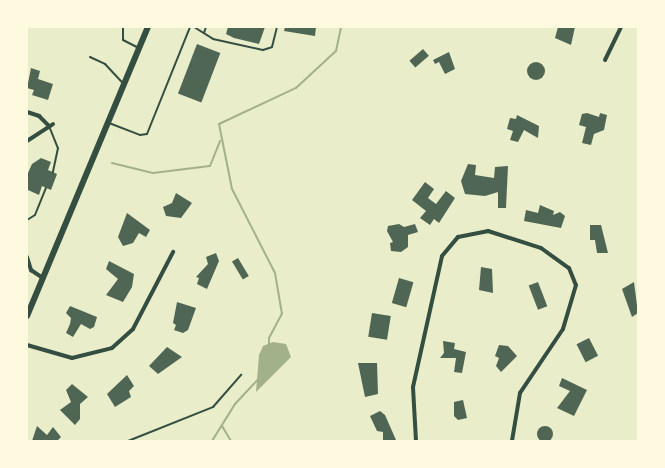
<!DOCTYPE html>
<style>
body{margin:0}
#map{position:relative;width:665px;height:468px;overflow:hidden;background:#e9edc9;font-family:Ubuntu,sans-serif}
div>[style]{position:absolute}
.water>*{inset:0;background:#a3b18a}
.stream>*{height:2px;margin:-1px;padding:0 1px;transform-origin:1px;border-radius:1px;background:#a3b18a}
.building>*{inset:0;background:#4f6655;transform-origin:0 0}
.round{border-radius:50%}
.service>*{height:2px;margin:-1px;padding:0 1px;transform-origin:1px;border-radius:1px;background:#344e41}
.minor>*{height:4px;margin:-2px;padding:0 2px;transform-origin:2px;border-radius:2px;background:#344e41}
.primary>*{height:6px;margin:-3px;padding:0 3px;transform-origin:3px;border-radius:3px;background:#344e41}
span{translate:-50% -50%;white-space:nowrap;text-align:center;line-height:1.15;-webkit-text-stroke:4.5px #fefae0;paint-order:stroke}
.frame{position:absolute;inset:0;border:28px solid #fefae0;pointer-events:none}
</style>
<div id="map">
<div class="water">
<div style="clip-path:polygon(273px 342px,286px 344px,291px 357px,256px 392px,259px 355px,263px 346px)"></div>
</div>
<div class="stream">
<div style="left:112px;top:163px;width:42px;rotate:13.7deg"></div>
<div style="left:153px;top:173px;width:57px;rotate:-7deg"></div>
<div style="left:210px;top:166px;width:27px;rotate:-68deg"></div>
<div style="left:269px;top:346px;width:8px;rotate:-90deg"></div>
<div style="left:269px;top:338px;width:27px;rotate:-62deg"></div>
<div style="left:282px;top:314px;width:42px;rotate:-99.7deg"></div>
<div style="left:275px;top:273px;width:94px;rotate:-117.1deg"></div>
<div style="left:232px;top:189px;width:66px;rotate:-101.3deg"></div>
<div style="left:219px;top:124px;width:85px;rotate:-25.1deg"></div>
<div style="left:296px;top:88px;width:54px;rotate:-42.8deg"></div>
<div style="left:336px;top:51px;width:25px;rotate:-78deg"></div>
<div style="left:222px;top:426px;width:17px;rotate:59deg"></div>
<div style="left:212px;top:441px;width:44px;rotate:-58.1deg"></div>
<div style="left:235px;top:404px;width:34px;rotate:-47deg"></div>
</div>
<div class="building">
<div style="clip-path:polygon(228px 27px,265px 27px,259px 44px,234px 38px,226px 34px)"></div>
<div style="clip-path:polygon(285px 27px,316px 27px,315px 36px,284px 31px)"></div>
<div style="clip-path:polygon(558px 27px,575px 27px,571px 45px,555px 38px)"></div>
<div style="left:197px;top:44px;width:25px;height:53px;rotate:21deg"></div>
<div style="left:423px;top:49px;width:9px;height:18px;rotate:49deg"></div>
<div style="clip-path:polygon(449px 52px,455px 69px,445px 74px,439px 62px,435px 64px,433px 60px)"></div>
<div class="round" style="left:527px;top:62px;width:18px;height:18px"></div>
<div style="clip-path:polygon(31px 68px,40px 71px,38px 79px,53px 84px,48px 100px,32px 95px,34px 90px,27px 88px)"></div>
<div style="clip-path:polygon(587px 113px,599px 117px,600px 113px,607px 115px,604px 130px,594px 134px,591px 145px,582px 143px,586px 127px,579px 125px,582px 114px)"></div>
<div style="clip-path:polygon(517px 115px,539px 126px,538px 138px,524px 130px,518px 142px,510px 140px,513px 131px,507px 129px,510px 118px,516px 119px)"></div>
<div style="clip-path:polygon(41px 158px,51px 162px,48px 170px,57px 174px,51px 190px,42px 186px,39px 195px,28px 190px,27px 175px,32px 164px)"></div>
<div style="clip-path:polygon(468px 164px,476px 165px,475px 175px,494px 178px,495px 167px,508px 166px,506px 208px,498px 208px,498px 192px,485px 196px,465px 194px,461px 181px)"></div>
<div style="clip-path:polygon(425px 182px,434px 189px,428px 198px,436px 204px,446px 191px,455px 198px,439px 223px,434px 219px,430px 225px,420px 218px,426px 211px,412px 200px)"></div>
<div style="clip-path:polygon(176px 193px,192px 203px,181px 218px,166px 216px,163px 207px,172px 203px)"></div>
<div style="clip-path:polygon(540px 205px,554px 211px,553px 215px,560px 212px,565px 216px,561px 228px,524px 221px,526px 210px,538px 213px)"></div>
<div style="clip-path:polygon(127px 213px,150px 230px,146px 237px,139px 233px,133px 243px,123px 246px,118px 237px)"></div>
<div style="clip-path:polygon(399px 224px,404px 227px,415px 224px,418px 232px,408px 235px,408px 247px,401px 252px,391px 251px,390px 243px,393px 242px,387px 231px,388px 226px)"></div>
<div style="clip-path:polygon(590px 225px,601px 225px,608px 253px,597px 253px,595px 240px,590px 240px)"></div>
<div style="clip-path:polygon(216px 253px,219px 261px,207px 289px,197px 284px,199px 278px,196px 277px,208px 264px,206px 257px)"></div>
<div style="left:238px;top:258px;width:21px;height:7px;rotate:59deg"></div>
<div style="clip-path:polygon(109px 261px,134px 274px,132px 287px,123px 302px,106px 295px,118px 279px,106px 269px)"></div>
<div style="clip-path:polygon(481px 267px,492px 269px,493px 293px,479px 290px)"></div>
<div style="left:399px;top:278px;width:15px;height:26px;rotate:16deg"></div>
<div style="left:538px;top:282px;width:26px;height:10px;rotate:69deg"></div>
<div style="clip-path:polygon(634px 282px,638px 313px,632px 317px,622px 289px)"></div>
<div style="clip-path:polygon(177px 302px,196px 308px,188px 330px,183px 333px,174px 330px,176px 325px,173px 323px)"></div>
<div style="clip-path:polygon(70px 306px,97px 317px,94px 327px,90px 329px,81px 324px,73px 337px,66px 333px,70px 324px,71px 318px,66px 313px)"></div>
<div style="left:372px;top:313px;width:19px;height:24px;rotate:9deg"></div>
<div style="left:589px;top:338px;width:20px;height:14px;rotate:63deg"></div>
<div style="clip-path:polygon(443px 341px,455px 343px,454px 349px,466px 352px,462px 373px,454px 372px,456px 358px,440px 358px,444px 353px)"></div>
<div style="clip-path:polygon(499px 345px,508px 346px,517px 356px,501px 372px,496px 366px,499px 358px,495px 356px)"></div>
<div style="clip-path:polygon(167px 347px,182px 357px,158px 374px,149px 366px)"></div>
<div style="clip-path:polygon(358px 363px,377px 363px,378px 394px,365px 397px)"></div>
<div style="clip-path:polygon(127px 375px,134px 386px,129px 391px,131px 397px,115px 407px,107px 394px)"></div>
<div style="clip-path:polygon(562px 378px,587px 390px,574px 416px,557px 408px,570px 391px,559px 386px)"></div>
<div style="clip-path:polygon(72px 384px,88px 397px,80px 404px,80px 419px,75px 425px,60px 410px,71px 402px,66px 390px)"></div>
<div style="clip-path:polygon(463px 400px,467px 418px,458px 420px,454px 416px,454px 402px)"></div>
<div style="clip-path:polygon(380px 411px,385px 415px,396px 440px,383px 441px,383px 432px,377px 431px,370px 416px)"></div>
<div class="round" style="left:537px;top:426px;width:16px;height:16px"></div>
<div style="clip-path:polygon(37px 426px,47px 435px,53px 427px,61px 437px,57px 441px,32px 441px)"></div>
</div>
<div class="service">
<div style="left:123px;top:27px;width:13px;rotate:90deg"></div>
<div style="left:123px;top:40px;width:16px;rotate:27deg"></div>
<div style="left:194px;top:27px;width:22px;rotate:32deg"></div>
<div style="left:213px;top:39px;width:51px;rotate:12.4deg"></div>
<div style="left:263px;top:50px;width:9px;rotate:-18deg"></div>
<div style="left:272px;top:47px;width:21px;rotate:-76deg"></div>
<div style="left:215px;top:27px;width:3px"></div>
<div style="left:204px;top:33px;width:6px;rotate:-72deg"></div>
<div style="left:90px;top:57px;width:17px;rotate:25deg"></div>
<div style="left:105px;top:64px;width:26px;rotate:47deg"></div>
<div style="left:109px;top:123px;width:33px;rotate:21deg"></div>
<div style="left:140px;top:135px;width:7px;rotate:-8deg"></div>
<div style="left:147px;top:134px;width:115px;rotate:-68.1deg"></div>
<div style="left:49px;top:126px;width:24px;rotate:68deg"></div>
<div style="left:58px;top:148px;width:25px;rotate:102deg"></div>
<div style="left:27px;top:220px;width:9px;rotate:-32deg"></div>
<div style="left:35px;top:215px;width:29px;rotate:-68deg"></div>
<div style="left:128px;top:441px;width:92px;rotate:-21.8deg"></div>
<div style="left:213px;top:407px;width:43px;rotate:-48.8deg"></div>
</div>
<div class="minor">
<div style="left:605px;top:60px;width:37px;rotate:-64deg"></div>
<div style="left:27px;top:112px;width:13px;rotate:18deg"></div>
<div style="left:39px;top:116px;width:14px;rotate:45deg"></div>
<div style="left:27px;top:141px;width:31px;rotate:-33deg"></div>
<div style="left:27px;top:257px;width:14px;rotate:73deg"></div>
<div style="left:31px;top:270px;width:14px;rotate:34deg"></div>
<div style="left:27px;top:345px;width:47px;rotate:16.1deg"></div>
<div style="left:72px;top:358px;width:41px;rotate:-14deg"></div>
<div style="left:112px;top:348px;width:28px;rotate:-42deg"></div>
<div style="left:133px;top:329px;width:87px;rotate:-62.5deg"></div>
<div style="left:416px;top:441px;width:54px;rotate:-93.2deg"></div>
<div style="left:413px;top:387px;width:134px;rotate:-77.5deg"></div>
<div style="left:442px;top:256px;width:25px;rotate:-50deg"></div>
<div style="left:458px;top:237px;width:31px;rotate:-11deg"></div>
<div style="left:488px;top:231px;width:56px;rotate:17.8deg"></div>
<div style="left:541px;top:248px;width:34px;rotate:36deg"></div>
<div style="left:569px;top:268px;width:18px;rotate:68deg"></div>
<div style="left:576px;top:285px;width:46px;rotate:106.5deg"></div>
<div style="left:563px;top:329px;width:77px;rotate:123.9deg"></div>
<div style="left:520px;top:393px;width:49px;rotate:99.5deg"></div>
</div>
<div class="primary">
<div style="left:27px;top:316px;width:313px;rotate:-67.3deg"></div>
</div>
<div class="frame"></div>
</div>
